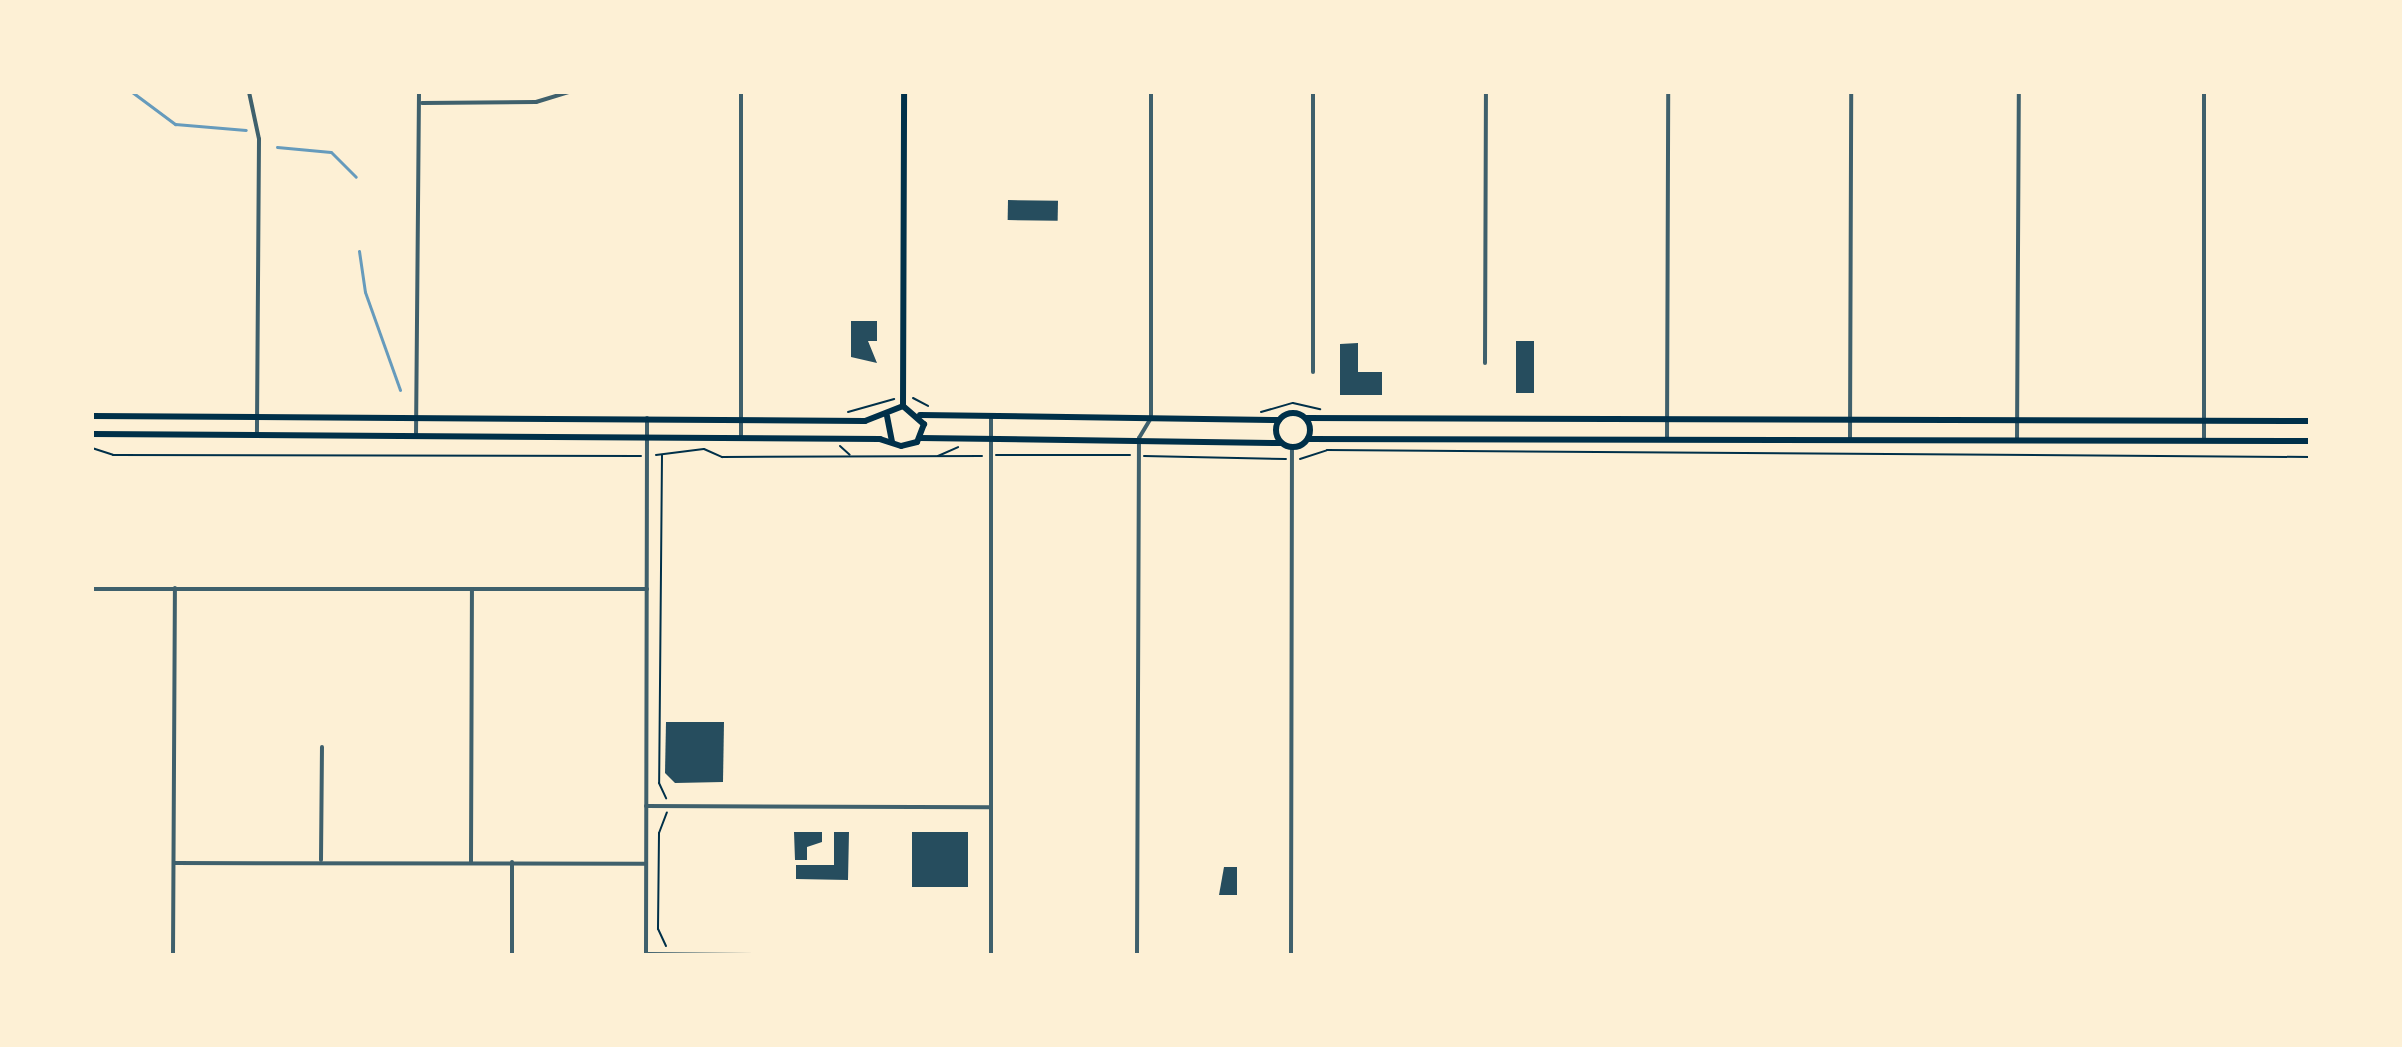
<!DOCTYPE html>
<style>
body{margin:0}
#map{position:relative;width:2402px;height:1047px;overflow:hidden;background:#fdf0d5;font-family:Overpass,sans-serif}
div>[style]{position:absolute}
.stream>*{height:3px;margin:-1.5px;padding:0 1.5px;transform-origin:1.5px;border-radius:1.5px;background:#669bbc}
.building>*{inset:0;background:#264d5e;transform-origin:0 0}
.path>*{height:2px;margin:-1px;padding:0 1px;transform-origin:1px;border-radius:1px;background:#003049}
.minor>*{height:4px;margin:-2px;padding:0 2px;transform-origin:2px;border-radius:2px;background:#3f606c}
.secondary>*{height:6px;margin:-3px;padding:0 3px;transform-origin:3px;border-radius:3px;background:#003049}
.secondary>.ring{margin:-3px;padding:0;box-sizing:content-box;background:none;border:6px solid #003049;border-radius:50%}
span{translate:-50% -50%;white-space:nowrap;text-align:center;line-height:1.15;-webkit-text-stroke:8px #fdf0d5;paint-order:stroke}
.frame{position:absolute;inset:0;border:94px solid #fdf0d5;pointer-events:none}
</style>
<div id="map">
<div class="stream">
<div style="left:132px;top:92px;width:54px;rotate:36.7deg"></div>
<div style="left:175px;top:124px;width:71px;rotate:4.8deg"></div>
<div style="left:277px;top:147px;width:54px;rotate:5.3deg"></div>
<div style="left:331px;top:152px;width:35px;rotate:45deg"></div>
<div style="left:359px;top:251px;width:41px;rotate:81.7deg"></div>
<div style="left:365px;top:292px;width:104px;rotate:70.3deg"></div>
</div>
<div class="building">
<div style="left:1008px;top:200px;width:50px;height:20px;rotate:1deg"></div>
<div style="clip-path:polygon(851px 321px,877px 321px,877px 341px,868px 341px,877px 363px,851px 357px)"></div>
<div style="left:1516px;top:341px;width:18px;height:52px"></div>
<div style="clip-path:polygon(1358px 343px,1358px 372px,1382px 372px,1382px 395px,1340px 395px,1340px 344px)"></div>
<div style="clip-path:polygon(666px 722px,724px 722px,723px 782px,675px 783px,665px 773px)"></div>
<div style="clip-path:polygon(794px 832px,822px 832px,822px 842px,807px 847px,807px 860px,795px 860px)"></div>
<div style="clip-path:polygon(834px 832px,849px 832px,848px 880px,796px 879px,796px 865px,834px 865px)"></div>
<div style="left:912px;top:832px;width:56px;height:55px"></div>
<div style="clip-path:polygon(1224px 867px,1237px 867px,1237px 895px,1219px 895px)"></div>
</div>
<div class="path">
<div style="left:913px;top:398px;width:17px;rotate:28deg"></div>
<div style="left:848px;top:412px;width:48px;rotate:-15.8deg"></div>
<div style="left:1261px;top:412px;width:33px;rotate:-16deg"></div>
<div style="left:1293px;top:403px;width:28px;rotate:13deg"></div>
<div style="left:840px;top:446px;width:13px;rotate:42deg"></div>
<div style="left:92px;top:448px;width:22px;rotate:18deg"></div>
<div style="left:113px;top:455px;width:528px;rotate:0.11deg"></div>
<div style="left:656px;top:455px;width:48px;rotate:-7.1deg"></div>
<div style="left:704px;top:449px;width:20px;rotate:24deg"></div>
<div style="left:722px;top:457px;width:260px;rotate:-0.2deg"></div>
<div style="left:662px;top:455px;width:328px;rotate:90.5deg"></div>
<div style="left:659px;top:783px;width:17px;rotate:65deg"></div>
<div style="left:996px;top:455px;width:134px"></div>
<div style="left:938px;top:456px;width:22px;rotate:-24deg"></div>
<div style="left:1144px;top:456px;width:142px;rotate:1.2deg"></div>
<div style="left:1300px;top:459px;width:28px;rotate:-18deg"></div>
<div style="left:1327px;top:450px;width:983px;rotate:0.41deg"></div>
<div style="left:666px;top:946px;width:19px;rotate:-115deg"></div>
<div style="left:658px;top:929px;width:96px;rotate:-89.4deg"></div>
<div style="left:659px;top:833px;width:22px;rotate:-69deg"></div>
</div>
<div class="minor">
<div style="left:249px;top:92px;width:48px;rotate:78deg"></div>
<div style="left:259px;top:139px;width:295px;rotate:90.4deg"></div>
<div style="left:1313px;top:92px;width:280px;rotate:90deg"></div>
<div style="left:422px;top:103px;width:114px;rotate:-0.5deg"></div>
<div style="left:536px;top:102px;width:34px;rotate:-17deg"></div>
<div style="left:1485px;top:363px;width:271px;rotate:-89.8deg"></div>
<div style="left:416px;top:436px;width:344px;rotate:-89.5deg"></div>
<div style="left:741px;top:438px;width:346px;rotate:-90deg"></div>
<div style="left:1667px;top:440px;width:348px;rotate:-89.8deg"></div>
<div style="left:1850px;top:440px;width:348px;rotate:-89.8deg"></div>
<div style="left:2017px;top:441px;width:349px;rotate:-89.7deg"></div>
<div style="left:2204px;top:441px;width:349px;rotate:-90deg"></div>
<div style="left:92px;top:589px;width:555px"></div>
<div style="left:646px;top:806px;width:345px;rotate:0.2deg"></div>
<div style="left:321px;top:860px;width:113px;rotate:-89.5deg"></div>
<div style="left:471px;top:862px;width:273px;rotate:-89.8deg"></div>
<div style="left:512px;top:862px;width:93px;rotate:90deg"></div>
<div style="left:174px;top:863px;width:472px;rotate:0.1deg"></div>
<div style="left:646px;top:954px;width:108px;rotate:0.5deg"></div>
<div style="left:173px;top:955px;width:367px;rotate:-89.7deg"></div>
<div style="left:646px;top:955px;width:537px;rotate:-89.89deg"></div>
<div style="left:991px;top:955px;width:537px;rotate:-90deg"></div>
<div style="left:1107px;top:955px;width:84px"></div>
<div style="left:1137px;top:955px;width:517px;rotate:-89.78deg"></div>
<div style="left:1139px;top:438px;width:23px;rotate:-59deg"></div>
<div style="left:1151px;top:418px;width:326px;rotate:-90deg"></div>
<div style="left:1245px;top:955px;width:46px"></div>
<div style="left:1291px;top:955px;width:508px;rotate:-89.89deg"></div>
</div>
<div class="secondary">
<div style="left:903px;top:406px;width:314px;rotate:-89.8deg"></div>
<div class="ring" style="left:1276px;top:413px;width:28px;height:28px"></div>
<div style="left:920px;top:415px;width:359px;rotate:0.8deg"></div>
<div style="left:92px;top:416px;width:773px;rotate:0.37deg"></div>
<div style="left:865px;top:421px;width:41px;rotate:-21.5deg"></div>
<div style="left:903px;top:406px;width:28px;rotate:41deg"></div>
<div style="left:924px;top:424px;width:19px;rotate:111deg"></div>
<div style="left:917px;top:442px;width:16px;rotate:166deg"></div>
<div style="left:901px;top:446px;width:22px;rotate:-162deg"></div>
<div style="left:880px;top:439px;width:788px;rotate:-179.64deg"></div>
<div style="left:887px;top:416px;width:26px;rotate:79deg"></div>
<div style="left:1306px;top:418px;width:1004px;rotate:0.17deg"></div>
<div style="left:920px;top:438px;width:361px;rotate:0.8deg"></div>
<div style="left:1308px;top:439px;width:1002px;rotate:0.11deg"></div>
</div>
<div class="frame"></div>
</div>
